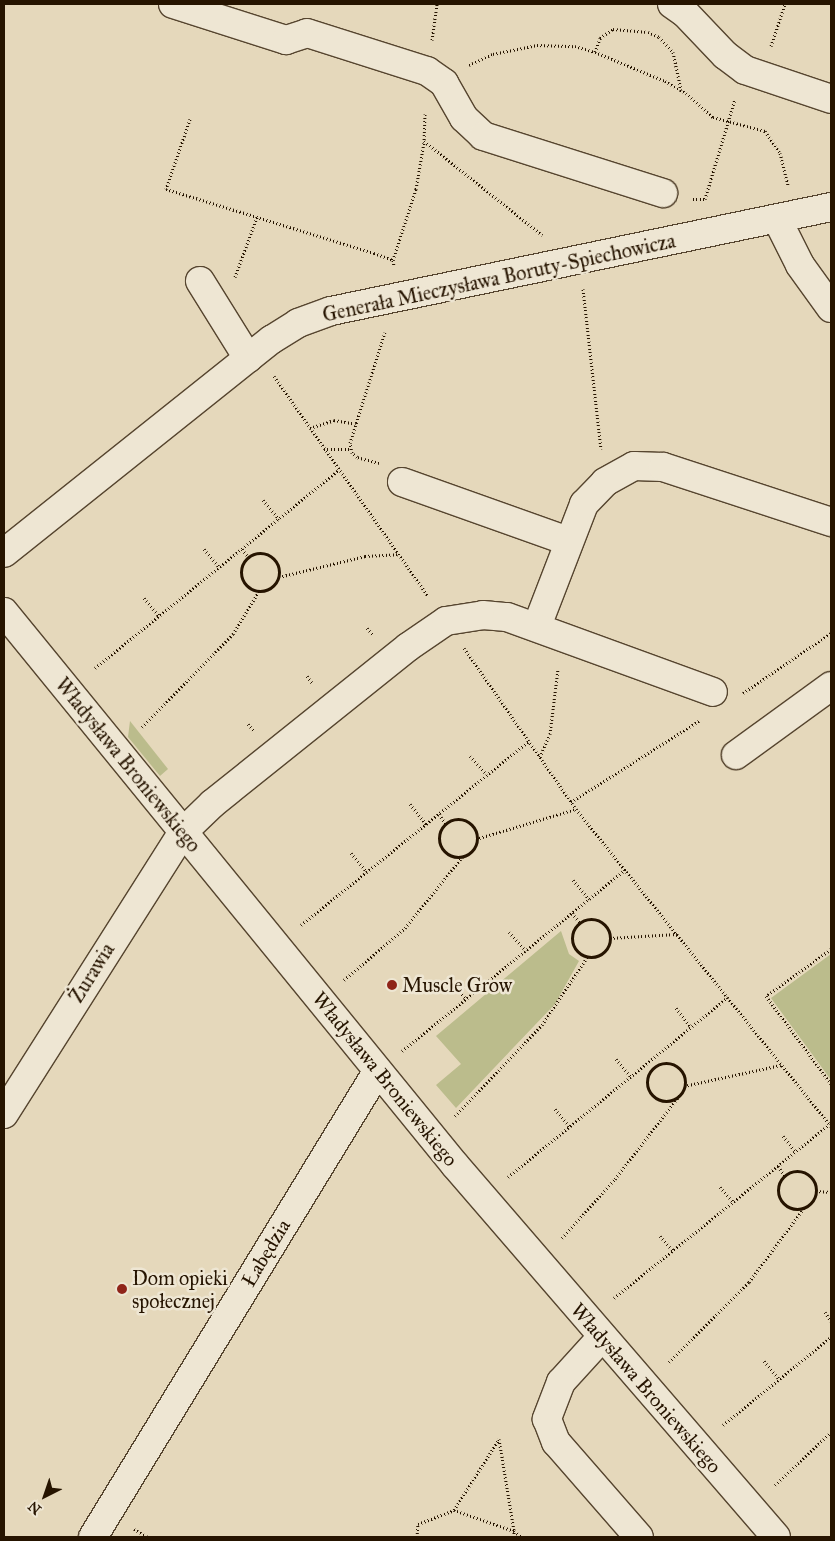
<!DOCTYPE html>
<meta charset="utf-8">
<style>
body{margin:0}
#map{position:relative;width:835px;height:1541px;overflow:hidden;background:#e5d8bb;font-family:"IM FELL Great Primer",serif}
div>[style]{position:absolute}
.green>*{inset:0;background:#bbbc8c}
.path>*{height:3px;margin-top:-1.5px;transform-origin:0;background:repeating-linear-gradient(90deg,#261400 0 1px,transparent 0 3.5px)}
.path>.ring{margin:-1.5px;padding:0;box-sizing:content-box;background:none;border:3px solid #261400;border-radius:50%}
.roads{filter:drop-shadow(1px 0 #56452f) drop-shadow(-1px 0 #56452f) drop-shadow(0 1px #56452f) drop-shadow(0 -1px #56452f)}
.minor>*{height:28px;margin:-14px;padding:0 14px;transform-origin:14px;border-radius:14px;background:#eee6d3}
.dots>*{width:14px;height:14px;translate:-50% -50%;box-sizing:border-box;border:2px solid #eee6d3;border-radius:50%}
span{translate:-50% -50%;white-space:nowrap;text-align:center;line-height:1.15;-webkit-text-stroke:5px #eee6d3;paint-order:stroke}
.street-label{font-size:20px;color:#261400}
.poi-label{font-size:20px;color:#261400}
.left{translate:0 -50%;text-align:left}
.frame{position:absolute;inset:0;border:5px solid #261400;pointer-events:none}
.north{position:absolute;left:20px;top:1471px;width:50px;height:50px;-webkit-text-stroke:4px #eee6d3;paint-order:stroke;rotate:221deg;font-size:14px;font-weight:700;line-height:20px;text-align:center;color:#261400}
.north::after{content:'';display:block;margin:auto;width:18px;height:22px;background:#261400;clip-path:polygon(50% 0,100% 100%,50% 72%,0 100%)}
</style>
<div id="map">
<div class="green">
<div style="clip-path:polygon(130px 721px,168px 769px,160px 776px,128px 737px)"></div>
<div style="clip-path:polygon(561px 931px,569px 954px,579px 961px,555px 1004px,456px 1108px,436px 1085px,461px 1064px,436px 1036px)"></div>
<div style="clip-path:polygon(831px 954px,831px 1080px,771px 998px)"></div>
</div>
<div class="path">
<div style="left:432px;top:40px;width:36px;rotate:-82deg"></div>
<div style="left:771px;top:46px;width:44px;rotate:-71.6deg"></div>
<div style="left:595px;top:52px;width:15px;rotate:-70deg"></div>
<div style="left:600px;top:38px;width:16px;rotate:-35deg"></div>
<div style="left:613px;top:29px;width:35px;rotate:5deg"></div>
<div style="left:648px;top:32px;width:12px;rotate:24deg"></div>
<div style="left:659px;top:37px;width:21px;rotate:47deg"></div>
<div style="left:673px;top:52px;width:39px;rotate:78deg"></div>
<div style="left:469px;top:65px;width:26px;rotate:-25deg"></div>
<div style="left:493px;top:54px;width:45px;rotate:-11.6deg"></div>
<div style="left:537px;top:45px;width:38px;rotate:2deg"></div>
<div style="left:575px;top:46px;width:21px;rotate:17deg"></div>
<div style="left:595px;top:52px;width:76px;rotate:22.5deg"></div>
<div style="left:665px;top:81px;width:24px;rotate:30deg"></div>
<div style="left:686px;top:93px;width:36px;rotate:42deg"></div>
<div style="left:713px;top:117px;width:54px;rotate:15.1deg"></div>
<div style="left:765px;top:131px;width:27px;rotate:56deg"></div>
<div style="left:780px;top:153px;width:34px;rotate:76deg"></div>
<div style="left:425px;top:114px;width:27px;rotate:92deg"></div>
<div style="left:424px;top:141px;width:151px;rotate:38.5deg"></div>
<div style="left:190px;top:119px;width:74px;rotate:108.9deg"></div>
<div style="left:166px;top:189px;width:218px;rotate:17.1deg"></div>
<div style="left:374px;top:253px;width:20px;rotate:20deg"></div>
<div style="left:393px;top:260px;width:6px;rotate:81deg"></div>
<div style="left:693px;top:199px;width:12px"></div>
<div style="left:705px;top:199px;width:104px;rotate:-73.3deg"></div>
<div style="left:393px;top:260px;width:75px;rotate:-72.1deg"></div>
<div style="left:416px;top:189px;width:48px;rotate:-80.3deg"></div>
<div style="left:235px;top:277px;width:64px;rotate:-69.9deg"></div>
<div style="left:583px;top:289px;width:161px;rotate:83.6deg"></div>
<div style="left:274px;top:376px;width:269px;rotate:55deg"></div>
<div style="left:310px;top:428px;width:25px;rotate:-18deg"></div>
<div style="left:334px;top:420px;width:22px;rotate:10deg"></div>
<div style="left:324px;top:449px;width:26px"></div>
<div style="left:379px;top:463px;width:23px;rotate:-165deg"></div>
<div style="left:357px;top:457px;width:6px;rotate:-141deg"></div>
<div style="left:352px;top:453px;width:10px;rotate:-101deg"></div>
<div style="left:350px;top:443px;width:116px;rotate:-72.5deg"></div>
<div style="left:263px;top:500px;width:25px;rotate:50deg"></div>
<div style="left:204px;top:549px;width:23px;rotate:50deg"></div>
<div style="left:242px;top:549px;width:11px;rotate:52deg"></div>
<div class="ring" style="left:241px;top:553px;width:35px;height:35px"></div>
<div style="left:279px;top:577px;width:89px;rotate:-13.7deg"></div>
<div style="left:365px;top:556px;width:33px;rotate:-3deg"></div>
<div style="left:144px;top:598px;width:23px;rotate:50deg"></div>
<div style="left:367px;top:628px;width:9px;rotate:49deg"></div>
<div style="left:464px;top:648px;width:196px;rotate:55.2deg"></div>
<div style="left:576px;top:809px;width:407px;rotate:51.2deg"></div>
<div style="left:95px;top:668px;width:314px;rotate:-39.1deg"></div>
<div style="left:307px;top:676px;width:10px;rotate:53deg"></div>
<div style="left:743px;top:693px;width:107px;rotate:-34.3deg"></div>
<div style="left:248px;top:724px;width:9px;rotate:49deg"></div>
<div style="left:142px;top:727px;width:130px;rotate:-45.6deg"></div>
<div style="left:233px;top:634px;width:50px;rotate:-58.8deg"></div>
<div style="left:470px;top:756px;width:25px;rotate:48deg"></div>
<div style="left:540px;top:757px;width:25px;rotate:-67deg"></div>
<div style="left:550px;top:734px;width:65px;rotate:-83deg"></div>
<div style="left:571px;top:802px;width:153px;rotate:-32.4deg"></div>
<div style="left:410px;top:804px;width:26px;rotate:51deg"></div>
<div style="left:439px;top:814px;width:12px;rotate:55deg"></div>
<div class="ring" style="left:439px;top:819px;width:35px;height:35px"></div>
<div style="left:476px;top:839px;width:104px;rotate:-16.7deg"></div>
<div style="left:351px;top:853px;width:25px;rotate:50deg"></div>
<div style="left:573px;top:880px;width:25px;rotate:50deg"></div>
<div style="left:572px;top:913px;width:13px;rotate:51deg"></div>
<div class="ring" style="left:572px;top:919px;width:35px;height:35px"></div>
<div style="left:301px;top:925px;width:292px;rotate:-38.9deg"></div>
<div style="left:509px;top:932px;width:25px;rotate:48deg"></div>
<div style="left:610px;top:938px;width:67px;rotate:-3.4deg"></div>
<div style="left:831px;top:949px;width:80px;rotate:144.1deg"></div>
<div style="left:766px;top:996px;width:109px;rotate:53.5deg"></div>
<div style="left:344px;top:980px;width:80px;rotate:-40.4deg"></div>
<div style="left:405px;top:928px;width:92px;rotate:-51.1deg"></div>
<div style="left:450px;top:981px;width:24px;rotate:48deg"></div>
<div style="left:676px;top:1008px;width:24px;rotate:52deg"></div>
<div style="left:402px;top:1051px;width:289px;rotate:-39.1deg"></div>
<div style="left:616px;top:1059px;width:23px;rotate:50deg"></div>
<div class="ring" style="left:647px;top:1063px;width:35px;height:35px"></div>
<div style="left:684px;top:1086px;width:99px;rotate:-12.2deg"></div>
<div style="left:555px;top:1109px;width:23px;rotate:50deg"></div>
<div style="left:455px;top:1116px;width:126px;rotate:-46.3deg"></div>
<div style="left:542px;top:1025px;width:83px;rotate:-56.3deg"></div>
<div style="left:783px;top:1136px;width:19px;rotate:51deg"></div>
<div style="left:778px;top:1166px;width:12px;rotate:55deg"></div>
<div class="ring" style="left:778px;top:1171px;width:35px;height:35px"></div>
<div style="left:508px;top:1177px;width:284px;rotate:-39.3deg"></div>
<div style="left:720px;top:1187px;width:20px;rotate:49deg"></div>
<div style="left:816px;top:1191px;width:15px;rotate:4deg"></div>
<div style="left:660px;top:1236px;width:20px;rotate:49deg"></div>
<div style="left:562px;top:1238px;width:79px;rotate:-48.1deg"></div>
<div style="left:615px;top:1179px;width:106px;rotate:-52.3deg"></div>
<div style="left:614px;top:1298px;width:277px;rotate:-38.9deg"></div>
<div style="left:825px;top:1312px;width:11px;rotate:56deg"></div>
<div style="left:764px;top:1361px;width:23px;rotate:50deg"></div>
<div style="left:669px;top:1362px;width:113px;rotate:-45deg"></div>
<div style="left:749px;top:1282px;width:92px;rotate:-53.4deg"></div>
<div style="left:723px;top:1425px;width:139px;rotate:-39.2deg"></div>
<div style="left:775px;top:1485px;width:77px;rotate:-43.4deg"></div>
<div style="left:134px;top:1529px;width:16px;rotate:30deg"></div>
<div style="left:417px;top:1537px;width:13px;rotate:-86deg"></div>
<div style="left:418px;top:1524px;width:39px;rotate:-21deg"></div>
<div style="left:454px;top:1510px;width:84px;rotate:-57.6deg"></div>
<div style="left:499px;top:1439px;width:93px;rotate:80.7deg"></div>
<div style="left:514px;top:1531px;width:64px;rotate:-160.7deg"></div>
<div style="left:514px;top:1537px;width:6px;rotate:-90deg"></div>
<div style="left:514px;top:1531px;width:10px;rotate:37deg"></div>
</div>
<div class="roads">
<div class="minor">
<div style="left:173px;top:4px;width:119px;rotate:17.7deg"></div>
<div style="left:286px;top:40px;width:22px;rotate:-18deg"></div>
<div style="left:307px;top:33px;width:126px;rotate:17.6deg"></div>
<div style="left:427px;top:71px;width:21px;rotate:35deg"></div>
<div style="left:444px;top:83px;width:40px;rotate:60.3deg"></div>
<div style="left:464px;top:118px;width:26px;rotate:43deg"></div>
<div style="left:483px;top:136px;width:189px;rotate:17.6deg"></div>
<div style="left:672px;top:4px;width:16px;rotate:35deg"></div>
<div style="left:685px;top:13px;width:58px;rotate:46.4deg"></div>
<div style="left:725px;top:55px;width:25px;rotate:37deg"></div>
<div style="left:745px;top:70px;width:91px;rotate:18.6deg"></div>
<div style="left:777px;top:219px;width:51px;rotate:63.4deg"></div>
<div style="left:800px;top:265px;width:53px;rotate:54.2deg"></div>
<div style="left:200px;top:281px;width:91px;rotate:58.1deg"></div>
<div style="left:402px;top:482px;width:176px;rotate:19.6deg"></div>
<div style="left:4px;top:553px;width:342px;rotate:-38.6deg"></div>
<div style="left:271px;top:340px;width:32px;rotate:-32deg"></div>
<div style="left:298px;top:323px;width:35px;rotate:-20deg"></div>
<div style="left:331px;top:311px;width:511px;rotate:-11.75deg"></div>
<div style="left:4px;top:612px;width:714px;rotate:50.8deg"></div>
<div style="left:455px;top:1165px;width:491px;rotate:49.2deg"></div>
<div style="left:537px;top:626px;width:131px;rotate:-68.9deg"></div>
<div style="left:584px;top:504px;width:30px;rotate:-46deg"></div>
<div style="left:605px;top:482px;width:33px;rotate:-29deg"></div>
<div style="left:634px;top:466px;width:29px;rotate:2deg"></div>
<div style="left:663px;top:467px;width:177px;rotate:18.1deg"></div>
<div style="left:736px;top:755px;width:117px;rotate:-36deg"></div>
<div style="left:4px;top:1114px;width:333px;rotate:-57.6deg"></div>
<div style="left:182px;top:833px;width:42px;rotate:-44deg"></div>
<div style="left:212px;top:804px;width:251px;rotate:-38.7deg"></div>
<div style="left:408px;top:647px;width:46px;rotate:-34.4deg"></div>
<div style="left:446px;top:621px;width:37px;rotate:-9deg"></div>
<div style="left:483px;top:615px;width:24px;rotate:5deg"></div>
<div style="left:507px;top:617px;width:219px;rotate:20deg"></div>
<div style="left:602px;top:1337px;width:61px;rotate:132.3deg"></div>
<div style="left:561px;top:1382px;width:40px;rotate:111deg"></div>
<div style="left:547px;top:1419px;width:25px;rotate:69deg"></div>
<div style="left:556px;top:1442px;width:126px;rotate:48.9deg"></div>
<div style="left:93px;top:1537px;width:545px;rotate:-58.59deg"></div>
</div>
</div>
<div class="dots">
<div style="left:392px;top:985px;background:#8f2418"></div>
<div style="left:122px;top:1289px;background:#8f2418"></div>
</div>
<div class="street-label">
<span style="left:499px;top:278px;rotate:-12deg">Generała Mieczysława Boruty-Spiechowicza</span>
<span style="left:128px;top:765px;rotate:51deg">Władysława Broniewskiego</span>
<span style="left:92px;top:973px;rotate:-58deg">Żurawia</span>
<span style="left:385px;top:1079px;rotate:51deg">Władysława Broniewskiego</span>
<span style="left:266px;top:1253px;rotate:-59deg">Łabędzia</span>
<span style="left:646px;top:1388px;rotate:49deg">Władysława Broniewskiego</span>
</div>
<div class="poi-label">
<span class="left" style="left:402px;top:985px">Muscle Grow</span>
<span class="left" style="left:132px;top:1290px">Dom opieki<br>społecznej</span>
</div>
<div class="frame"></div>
<div class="north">N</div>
</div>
